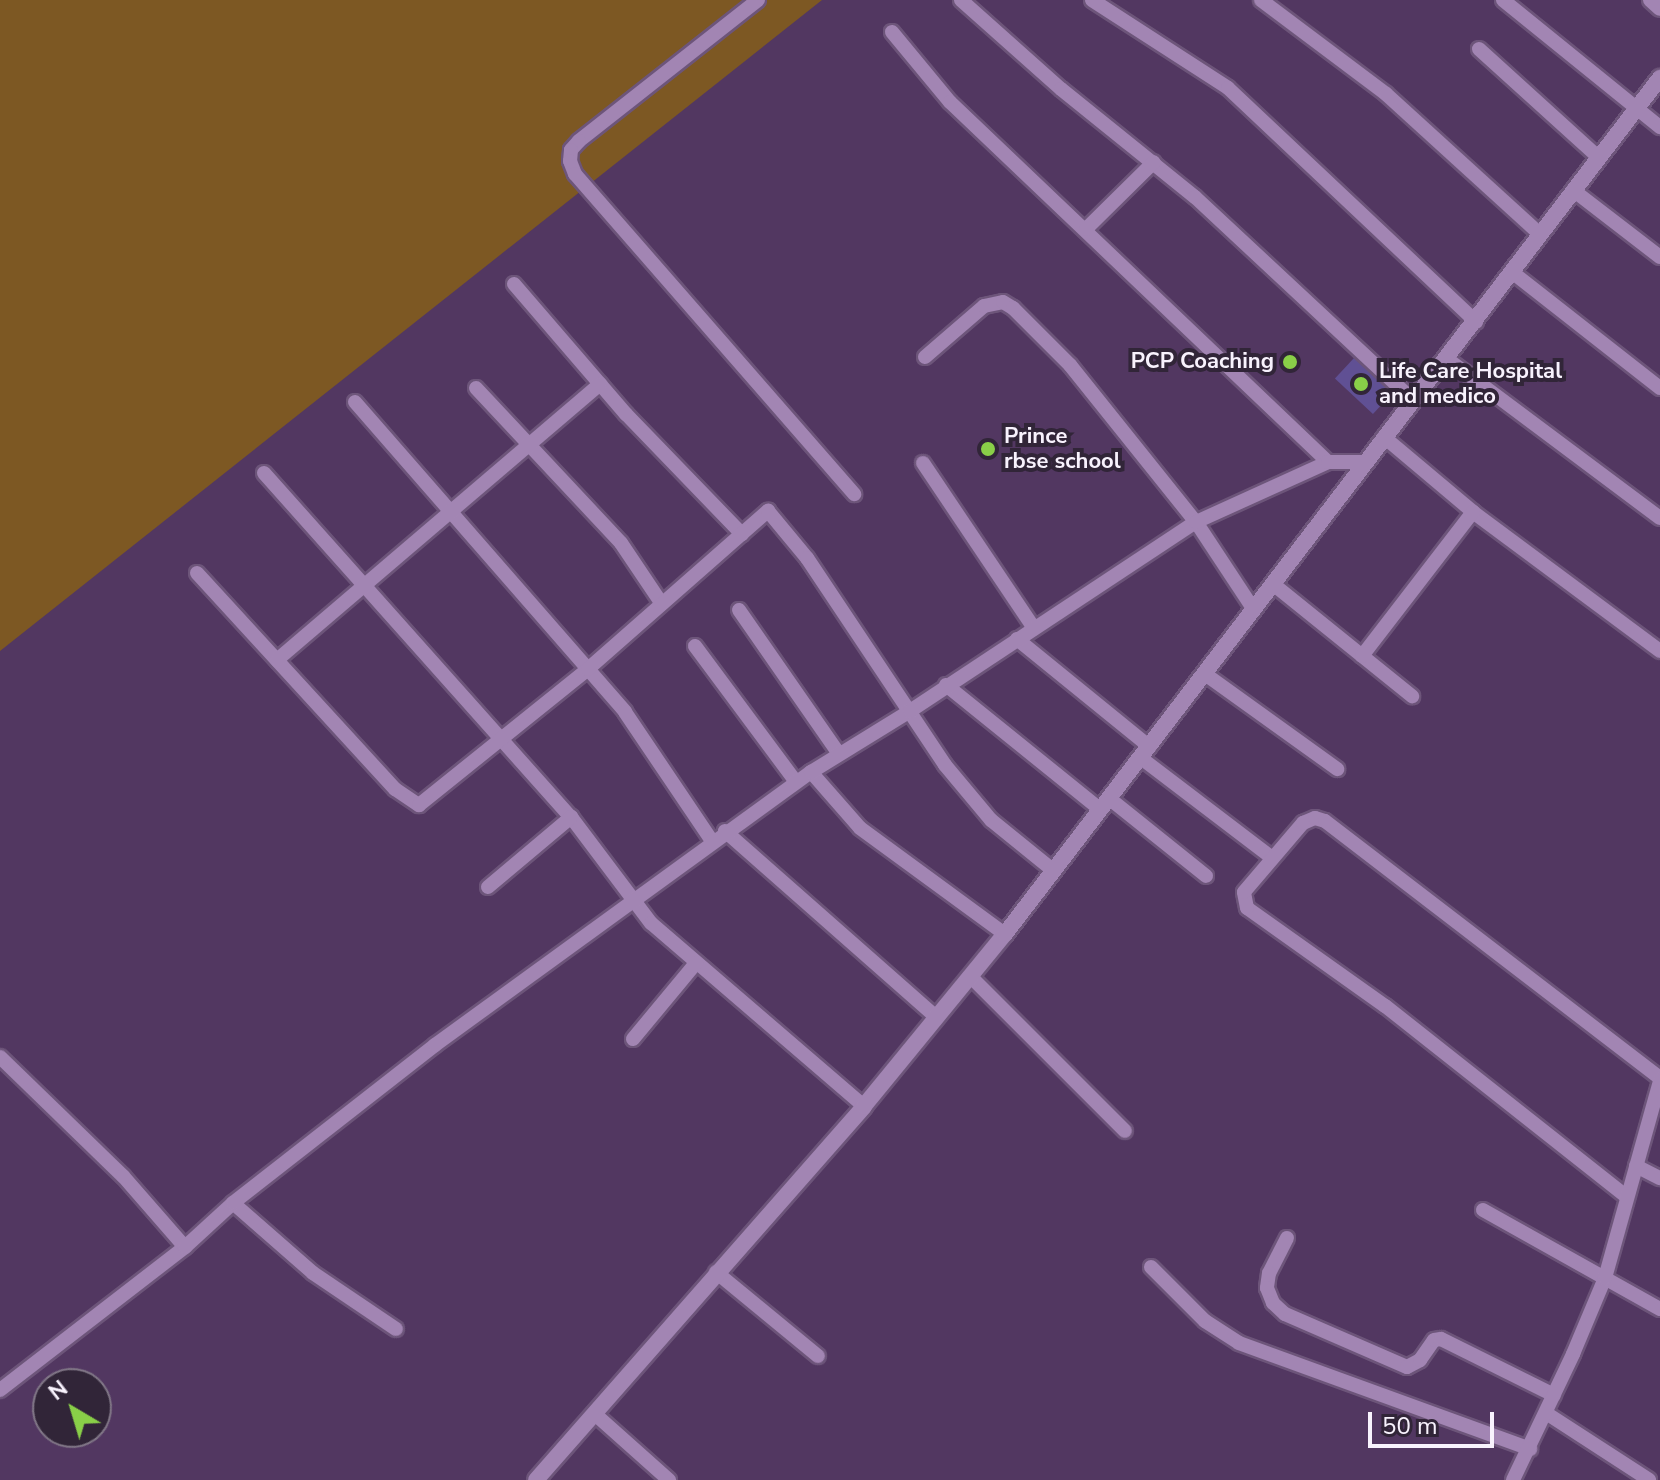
<!DOCTYPE html>
<style>
body{margin:0}
#map{position:relative;width:1660px;height:1480px;overflow:hidden;background:#523761;font-family:"Nunito Sans",sans-serif}
div>[style]{position:absolute}
.green>*{inset:0;background:#7d5823}
.building>*{inset:0;background:#605094;transform-origin:0 0}
.roads{filter:drop-shadow(2px 0 #6d557a) drop-shadow(-2px 0 #6d557a) drop-shadow(0 2px #6d557a) drop-shadow(0 -2px #6d557a)}
.minor>*{height:14px;margin:-7px;padding:0 7px;transform-origin:7px;border-radius:7px;background:#a285b3}
.tertiary>*{height:16px;margin:-8px;padding:0 8px;transform-origin:8px;border-radius:8px;background:#a285b3}
.dots>*{width:22px;height:22px;translate:-50% -50%;box-sizing:border-box;border:4px solid #312538;border-radius:50%}
span{translate:-50% -50%;white-space:nowrap;text-align:center;line-height:1.15;-webkit-text-stroke:8px #312538;paint-order:stroke}
.poi-label{font-size:22px;color:#f8f2fd;font-weight:700}
.right{translate:-100% -50%;text-align:right}
.left{translate:0 -50%;text-align:left}
.north{position:absolute;left:32px;top:1368px;width:80px;height:80px;box-sizing:border-box;background:#312538;border:2px solid #817787;border-radius:50%;rotate:322deg;font-size:22px;font-weight:700;line-height:32px;text-align:center;color:#f8f2fd}
.north::after{content:'';display:block;margin:auto;width:28px;height:36px;background:#89cf48;clip-path:polygon(50% 0,100% 100%,50% 72%,0 100%)}
.scale{position:absolute;left:1368px;top:1412px;width:126px;height:36px;box-sizing:border-box;border:4px solid #f8f2fd;border-top:0;padding-left:10px;font-size:24px;line-height:28px;white-space:nowrap;color:#f8f2fd;-webkit-text-stroke:6px #312538;paint-order:stroke}
</style>
<div id="map">
<div class="green">
<div style="clip-path:polygon(0 0,822px 0,0 651px)"></div>
</div>
<div class="building">
<div style="left:1354px;top:358px;width:52px;height:28px;rotate:43deg"></div>
</div>
<div class="roads">
<div class="minor">
<div style="left:758px;top:0;width:228px;rotate:141.8deg"></div>
<div style="left:579px;top:141px;width:12px;rotate:132deg"></div>
<div style="left:571px;top:150px;width:11px;rotate:95deg"></div>
<div style="left:570px;top:161px;width:14px;rotate:69deg"></div>
<div style="left:575px;top:174px;width:425px;rotate:48.9deg"></div>
<div style="left:961px;top:0;width:134px;rotate:41.7deg"></div>
<div style="left:1061px;top:89px;width:172px;rotate:38.9deg"></div>
<div style="left:1195px;top:197px;width:298px;rotate:43deg"></div>
<div style="left:1092px;top:0;width:162px;rotate:32.9deg"></div>
<div style="left:1228px;top:88px;width:341px;rotate:43.3deg"></div>
<div style="left:1261px;top:0;width:156px;rotate:36.9deg"></div>
<div style="left:1386px;top:94px;width:208px;rotate:42.3deg"></div>
<div style="left:1503px;top:0;width:202px;rotate:39deg"></div>
<div style="left:1650px;top:0;width:13px;rotate:42deg"></div>
<div style="left:892px;top:32px;width:91px;rotate:50.4deg"></div>
<div style="left:950px;top:102px;width:522px;rotate:43.6deg"></div>
<div style="left:1479px;top:49px;width:161px;rotate:42.2deg"></div>
<div style="left:1573px;top:190px;width:110px;rotate:37.6deg"></div>
<div style="left:1086px;top:229px;width:95px;rotate:-44.6deg"></div>
<div style="left:1512px;top:272px;width:188px;rotate:38.1deg"></div>
<div style="left:514px;top:284px;width:172px;rotate:49.3deg"></div>
<div style="left:626px;top:414px;width:167px;rotate:46deg"></div>
<div style="left:925px;top:357px;width:78px;rotate:-40.8deg"></div>
<div style="left:984px;top:306px;width:19px;rotate:-12deg"></div>
<div style="left:1003px;top:302px;width:12px;rotate:31deg"></div>
<div style="left:1013px;top:308px;width:81px;rotate:45deg"></div>
<div style="left:1070px;top:365px;width:201px;rotate:51.3deg"></div>
<div style="left:1196px;top:522px;width:105px;rotate:56.6deg"></div>
<div style="left:1446px;top:358px;width:267px;rotate:36.8deg"></div>
<div style="left:476px;top:388px;width:212px;rotate:46.9deg"></div>
<div style="left:621px;top:543px;width:73px;rotate:56.1deg"></div>
<div style="left:355px;top:402px;width:411px;rotate:48.9deg"></div>
<div style="left:625px;top:712px;width:156px;rotate:56deg"></div>
<div style="left:1384px;top:437px;width:116px;rotate:40.1deg"></div>
<div style="left:1473px;top:512px;width:233px;rotate:36.6deg"></div>
<div style="left:923px;top:463px;width:199px;rotate:56.1deg"></div>
<div style="left:264px;top:473px;width:461px;rotate:48.3deg"></div>
<div style="left:571px;top:817px;width:133px;rotate:53deg"></div>
<div style="left:651px;top:923px;width:281px;rotate:40.7deg"></div>
<div style="left:197px;top:573px;width:293px;rotate:47.5deg"></div>
<div style="left:395px;top:789px;width:29px;rotate:34deg"></div>
<div style="left:419px;top:805px;width:217px;rotate:-38.8deg"></div>
<div style="left:588px;top:669px;width:240px;rotate:-41.3deg"></div>
<div style="left:768px;top:511px;width:61px;rotate:50.3deg"></div>
<div style="left:807px;top:558px;width:249px;rotate:56.3deg"></div>
<div style="left:945px;top:765px;width:72px;rotate:50.1deg"></div>
<div style="left:991px;top:820px;width:81px;rotate:39deg"></div>
<div style="left:1273px;top:584px;width:179px;rotate:38.9deg"></div>
<div style="left:739px;top:610px;width:175px;rotate:55.2deg"></div>
<div style="left:1017px;top:639px;width:171px;rotate:39.1deg"></div>
<div style="left:695px;top:646px;width:169px;rotate:53.4deg"></div>
<div style="left:1362px;top:656px;width:182px;rotate:-52.4deg"></div>
<div style="left:277px;top:660px;width:425px;rotate:-40.5deg"></div>
<div style="left:1205px;top:674px;width:163px;rotate:35.7deg"></div>
<div style="left:946px;top:685px;width:199px;rotate:38.9deg"></div>
<div style="left:1141px;top:758px;width:163px;rotate:37.3deg"></div>
<div style="left:811px;top:772px;width:74px;rotate:48.8deg"></div>
<div style="left:860px;top:828px;width:180px;rotate:36.2deg"></div>
<div style="left:1110px;top:799px;width:123px;rotate:38.7deg"></div>
<div style="left:725px;top:831px;width:281px;rotate:41.4deg"></div>
<div style="left:488px;top:887px;width:109px;rotate:-40.1deg"></div>
<div style="left:970px;top:976px;width:219px;rotate:45deg"></div>
<div style="left:633px;top:1039px;width:99px;rotate:-50.3deg"></div>
<div style="left:0;top:1057px;width:171px;rotate:44.1deg"></div>
<div style="left:123px;top:1176px;width:94px;rotate:48.9deg"></div>
<div style="left:1636px;top:1166px;width:27px;rotate:27deg"></div>
<div style="left:1627px;top:1197px;width:308px;rotate:-141.7deg"></div>
<div style="left:1385px;top:1006px;width:169px;rotate:-144.6deg"></div>
<div style="left:1247px;top:908px;width:16px;rotate:-101deg"></div>
<div style="left:1244px;top:892px;width:91px;rotate:-49.5deg"></div>
<div style="left:1303px;top:823px;width:13px;rotate:-23deg"></div>
<div style="left:1315px;top:818px;width:10px;rotate:17deg"></div>
<div style="left:1325px;top:821px;width:422px;rotate:37.5deg"></div>
<div style="left:233px;top:1203px;width:106px;rotate:41.2deg"></div>
<div style="left:313px;top:1273px;width:100px;rotate:34deg"></div>
<div style="left:1483px;top:1210px;width:203px;rotate:29.2deg"></div>
<div style="left:1287px;top:1238px;width:39px;rotate:117deg"></div>
<div style="left:1269px;top:1273px;width:15px;rotate:98deg"></div>
<div style="left:1267px;top:1288px;width:16px;rotate:68deg"></div>
<div style="left:1273px;top:1303px;width:16px;rotate:43deg"></div>
<div style="left:1285px;top:1314px;width:133px;rotate:23.5deg"></div>
<div style="left:1407px;top:1367px;width:15px;rotate:-28deg"></div>
<div style="left:1420px;top:1360px;width:24px;rotate:-55deg"></div>
<div style="left:1434px;top:1340px;width:7px;rotate:-8deg"></div>
<div style="left:1441px;top:1339px;width:126px;rotate:26.4deg"></div>
<div style="left:1151px;top:1267px;width:76px;rotate:45deg"></div>
<div style="left:1205px;top:1321px;width:40px;rotate:32.9deg"></div>
<div style="left:1239px;top:1343px;width:310px;rotate:20deg"></div>
<div style="left:716px;top:1272px;width:132px;rotate:39.5deg"></div>
<div style="left:0;top:1390px;width:234px;rotate:-37.7deg"></div>
<div style="left:185px;top:1247px;width:65px;rotate:-42.5deg"></div>
<div style="left:233px;top:1203px;width:256px;rotate:-38deg"></div>
<div style="left:435px;top:1045px;width:465px;rotate:-36deg"></div>
<div style="left:811px;top:772px;width:116px;rotate:-31.6deg"></div>
<div style="left:910px;top:711px;width:343px;rotate:-33.5deg"></div>
<div style="left:1196px;top:522px;width:145px;rotate:-24.4deg"></div>
<div style="left:1328px;top:462px;width:37px"></div>
<div style="left:1546px;top:1413px;width:123px;rotate:33deg"></div>
<div style="left:596px;top:1415px;width:98px;rotate:41.7deg"></div>
<div style="left:1513px;top:1480px;width:140px;rotate:-64.5deg"></div>
<div style="left:1573px;top:1354px;width:82px;rotate:-67.2deg"></div>
<div style="left:1605px;top:1278px;width:205px;rotate:-74.4deg"></div>
</div>
<div class="tertiary">
<div style="left:536px;top:1480px;width:497px;rotate:-48.7deg"></div>
<div style="left:864px;top:1106px;width:222px;rotate:-50.7deg"></div>
<div style="left:1005px;top:934px;width:1078px;rotate:-52.58deg"></div>
</div>
</div>
<div class="dots">
<div style="left:1290px;top:362px;background:#89cf48"></div>
<div style="left:1361px;top:384px;background:#89cf48"></div>
<div style="left:988px;top:449px;background:#89cf48"></div>
</div>
<div class="poi-label">
<span class="right" style="left:1274px;top:362px">PCP Coaching</span>
<span class="left" style="left:1379px;top:384px">Life Care Hospital<br>and medico</span>
<span class="left" style="left:1004px;top:449px">Prince<br>rbse school</span>
</div>
<div class="north">N</div>
<div class="scale">50 m</div>
</div>
